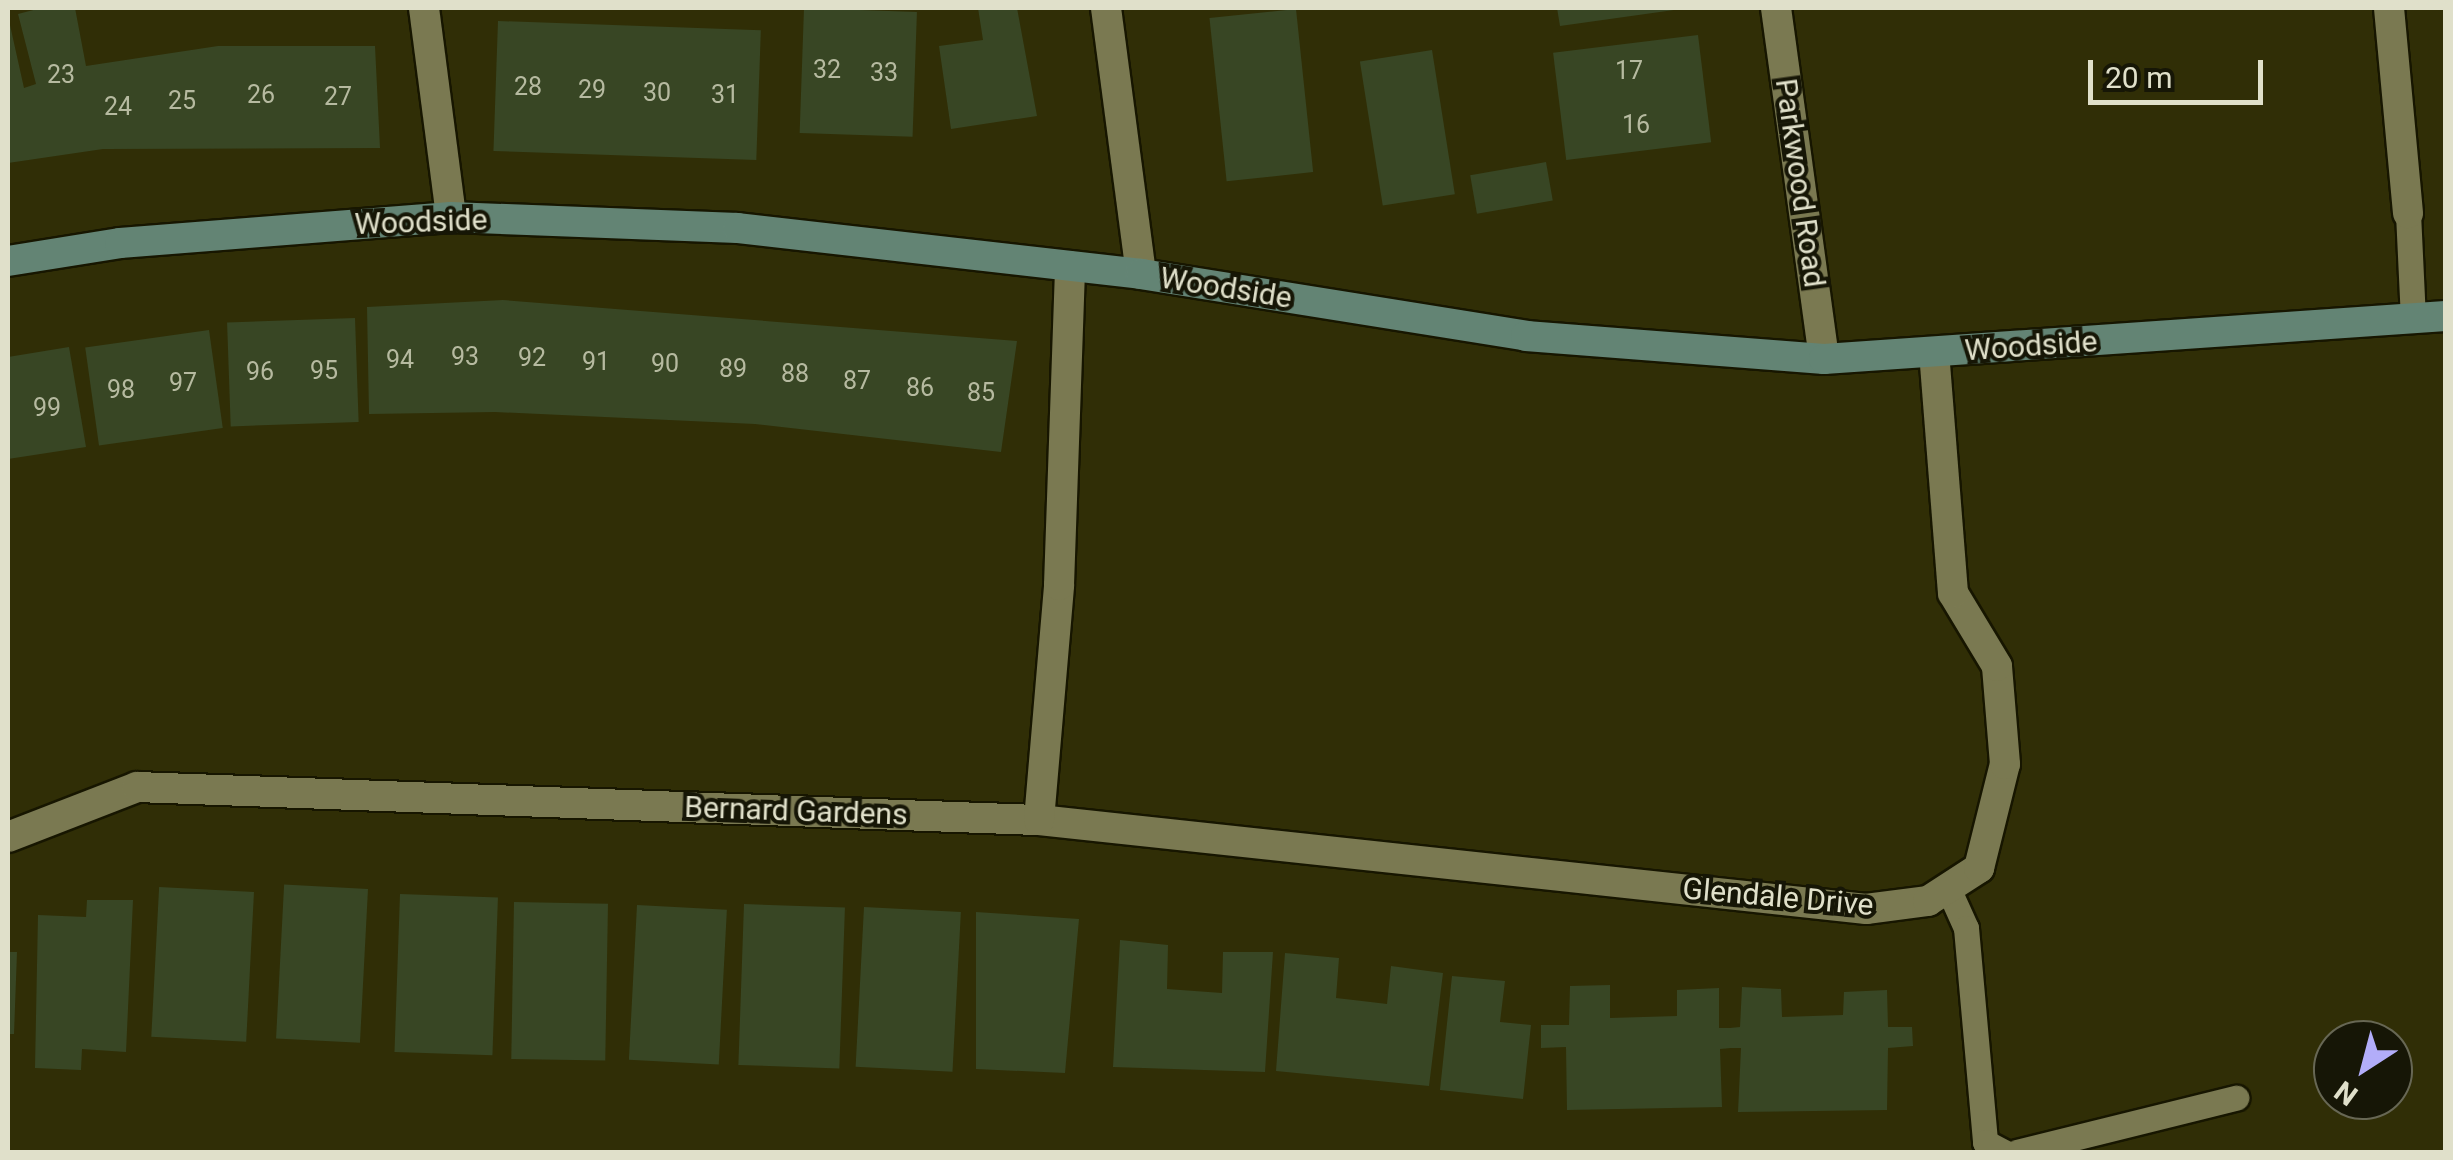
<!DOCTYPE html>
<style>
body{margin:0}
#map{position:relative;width:2453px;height:1160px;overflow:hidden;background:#302e06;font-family:Roboto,sans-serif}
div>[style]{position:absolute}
.building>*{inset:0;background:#384624;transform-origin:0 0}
.roads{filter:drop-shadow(2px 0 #171600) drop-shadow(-2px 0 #171600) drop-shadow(0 2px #171600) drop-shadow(0 -2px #171600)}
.lane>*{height:25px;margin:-12.5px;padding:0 12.5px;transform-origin:12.5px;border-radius:12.5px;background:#7a7951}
.street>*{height:30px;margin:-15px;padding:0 15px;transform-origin:15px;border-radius:15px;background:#7a7951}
.secondary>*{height:30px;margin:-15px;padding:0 15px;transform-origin:15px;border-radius:15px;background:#638474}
span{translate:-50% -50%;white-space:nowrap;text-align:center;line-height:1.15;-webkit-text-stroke:8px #161606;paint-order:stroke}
.number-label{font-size:25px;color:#b6baa0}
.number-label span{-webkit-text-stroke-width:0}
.street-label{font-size:30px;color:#e0e0ca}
.frame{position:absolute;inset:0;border:10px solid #e0e0ca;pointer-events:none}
.north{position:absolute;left:2313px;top:1020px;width:100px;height:100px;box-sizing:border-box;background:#161606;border:2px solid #676754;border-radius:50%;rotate:216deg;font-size:28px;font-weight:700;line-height:40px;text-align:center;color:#e0e0ca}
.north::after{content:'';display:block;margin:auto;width:35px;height:45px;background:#b2adf9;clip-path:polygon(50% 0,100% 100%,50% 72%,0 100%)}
.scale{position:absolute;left:2088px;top:60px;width:175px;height:45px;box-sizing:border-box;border:5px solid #e0e0ca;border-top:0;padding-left:12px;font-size:30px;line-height:35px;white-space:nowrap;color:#e0e0ca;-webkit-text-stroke:8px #161606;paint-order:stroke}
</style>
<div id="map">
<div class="building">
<div style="clip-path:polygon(41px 8px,75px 8px,86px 66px,218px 46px,375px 46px,380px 148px,103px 149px,8px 163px,8px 16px,24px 88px,36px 84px,18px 14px)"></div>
<div style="left:804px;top:8px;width:113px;height:125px;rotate:2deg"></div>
<div style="clip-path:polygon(978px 8px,1017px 8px,1037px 116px,951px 129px,939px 46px,983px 40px)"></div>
<div style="clip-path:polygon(1557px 8px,1674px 8px,1674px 10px,1560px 26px)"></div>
<div style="left:1296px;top:9px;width:164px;height:87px;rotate:84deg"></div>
<div style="left:498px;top:21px;width:263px;height:130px;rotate:2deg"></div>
<div style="left:1698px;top:35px;width:108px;height:146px;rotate:83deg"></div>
<div style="left:1432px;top:50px;width:146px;height:73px;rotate:81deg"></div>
<div style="left:1546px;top:162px;width:39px;height:77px;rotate:80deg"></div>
<div style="clip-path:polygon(503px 300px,1017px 341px,1001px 452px,755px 424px,495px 412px,369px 414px,367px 307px)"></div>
<div style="left:355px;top:318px;width:104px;height:128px;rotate:88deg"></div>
<div style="left:209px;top:330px;width:99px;height:125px;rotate:82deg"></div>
<div style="clip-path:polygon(69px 347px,86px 447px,8px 459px,8px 357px)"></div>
<div style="left:368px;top:889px;width:154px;height:84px;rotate:93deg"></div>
<div style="left:254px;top:892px;width:150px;height:95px;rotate:93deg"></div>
<div style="left:400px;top:894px;width:98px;height:158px;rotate:2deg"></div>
<div style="clip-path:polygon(87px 900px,133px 900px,126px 1052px,82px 1049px,81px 1070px,35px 1068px,38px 915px,86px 917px)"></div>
<div style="left:514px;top:902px;width:94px;height:157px;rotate:1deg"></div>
<div style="left:744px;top:904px;width:101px;height:161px;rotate:2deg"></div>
<div style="left:637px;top:905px;width:90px;height:155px;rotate:3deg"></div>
<div style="left:864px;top:907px;width:97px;height:160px;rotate:3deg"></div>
<div style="clip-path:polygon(976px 912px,1079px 919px,1065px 1073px,976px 1069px)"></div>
<div style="clip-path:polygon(1120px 940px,1168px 945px,1167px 989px,1222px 993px,1223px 952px,1273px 952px,1265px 1072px,1113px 1067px)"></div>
<div style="clip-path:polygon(8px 952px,17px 952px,14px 1034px,8px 1034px)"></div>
<div style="clip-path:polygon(1285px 953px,1339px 958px,1336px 998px,1362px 1001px,1387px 1004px,1391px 966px,1443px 973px,1429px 1086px,1276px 1071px)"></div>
<div style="clip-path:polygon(1452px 976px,1505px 981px,1500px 1022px,1531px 1025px,1523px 1099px,1440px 1090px)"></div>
<div style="clip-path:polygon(1610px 985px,1610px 1018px,1677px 1016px,1677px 990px,1719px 988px,1719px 1028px,1730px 1028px,1740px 1027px,1742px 987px,1781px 989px,1782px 1017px,1843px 1015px,1844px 992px,1887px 990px,1888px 1027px,1912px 1027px,1913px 1046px,1888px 1048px,1887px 1110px,1738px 1112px,1741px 1048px,1731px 1048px,1720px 1049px,1722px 1107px,1567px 1110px,1566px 1047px,1541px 1048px,1541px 1025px,1569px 1025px,1570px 986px)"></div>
</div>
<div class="roads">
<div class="lane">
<div style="left:2408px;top:213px;width:106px;rotate:87.3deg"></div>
<div style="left:1948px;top:888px;width:44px;rotate:65.8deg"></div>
<div style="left:1966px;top:928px;width:215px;rotate:84.9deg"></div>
<div style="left:1985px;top:1142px;width:21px;rotate:28deg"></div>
<div style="left:2017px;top:1152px;width:226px;rotate:-13.9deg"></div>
</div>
<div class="street">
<div style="left:424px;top:8px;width:211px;rotate:82.6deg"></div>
<div style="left:1106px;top:8px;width:268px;rotate:82.5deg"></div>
<div style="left:1776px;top:8px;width:354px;rotate:82.2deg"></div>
<div style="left:2389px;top:8px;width:206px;rotate:84.7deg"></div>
<div style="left:1039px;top:820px;width:832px;rotate:6.14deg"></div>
<div style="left:1866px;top:909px;width:63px;rotate:-7.4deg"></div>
<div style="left:1928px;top:901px;width:61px;rotate:-32.9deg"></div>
<div style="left:1979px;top:868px;width:107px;rotate:-76deg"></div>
<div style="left:2005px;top:764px;width:98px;rotate:-94.7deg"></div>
<div style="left:1997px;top:666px;width:85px;rotate:-121.1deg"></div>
<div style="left:1953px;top:593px;width:241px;rotate:-94.5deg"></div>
<div style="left:8px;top:837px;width:138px;rotate:-21.2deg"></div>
<div style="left:137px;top:787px;width:903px;rotate:2.1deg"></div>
<div style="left:1039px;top:820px;width:236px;rotate:-85.1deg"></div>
<div style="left:1059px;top:585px;width:319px;rotate:-88deg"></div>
</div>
<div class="secondary">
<div style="left:8px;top:261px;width:113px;rotate:-9.1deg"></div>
<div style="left:120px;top:243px;width:332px;rotate:-4.5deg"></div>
<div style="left:451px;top:217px;width:287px;rotate:2.2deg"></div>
<div style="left:738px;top:228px;width:406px;rotate:6.5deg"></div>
<div style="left:1141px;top:274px;width:390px;rotate:9.1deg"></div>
<div style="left:1526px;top:336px;width:299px;rotate:4.4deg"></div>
<div style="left:1824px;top:359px;width:623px;rotate:-3.95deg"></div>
</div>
</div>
<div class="number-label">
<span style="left:827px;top:70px">32</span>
<span style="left:1629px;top:71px">17</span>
<span style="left:884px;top:73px">33</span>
<span style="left:61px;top:75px">23</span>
<span style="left:528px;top:87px">28</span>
<span style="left:592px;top:90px">29</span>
<span style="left:657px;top:93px">30</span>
<span style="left:261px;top:95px">26</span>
<span style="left:725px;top:95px">31</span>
<span style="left:338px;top:97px">27</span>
<span style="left:182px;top:101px">25</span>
<span style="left:118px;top:107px">24</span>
<span style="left:1636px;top:125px">16</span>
<span style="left:465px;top:357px">93</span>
<span style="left:532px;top:358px">92</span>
<span style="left:400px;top:360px">94</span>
<span style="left:596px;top:362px">91</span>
<span style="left:665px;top:364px">90</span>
<span style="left:733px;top:369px">89</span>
<span style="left:324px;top:371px">95</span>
<span style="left:260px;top:372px">96</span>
<span style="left:795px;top:374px">88</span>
<span style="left:857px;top:381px">87</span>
<span style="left:183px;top:383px">97</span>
<span style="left:920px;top:388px">86</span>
<span style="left:121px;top:390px">98</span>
<span style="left:981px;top:393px">85</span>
<span style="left:47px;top:408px">99</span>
</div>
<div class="street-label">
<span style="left:1800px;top:183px;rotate:82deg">Parkwood Road</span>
<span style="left:421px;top:222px;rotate:-2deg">Woodside</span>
<span style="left:1226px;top:288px;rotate:9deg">Woodside</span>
<span style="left:2031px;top:346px;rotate:-4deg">Woodside</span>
<span style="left:796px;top:811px;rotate:2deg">Bernard Gardens</span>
<span style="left:1778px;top:897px;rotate:5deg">Glendale Drive</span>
</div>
<div class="frame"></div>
<div class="north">N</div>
<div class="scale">20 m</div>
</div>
